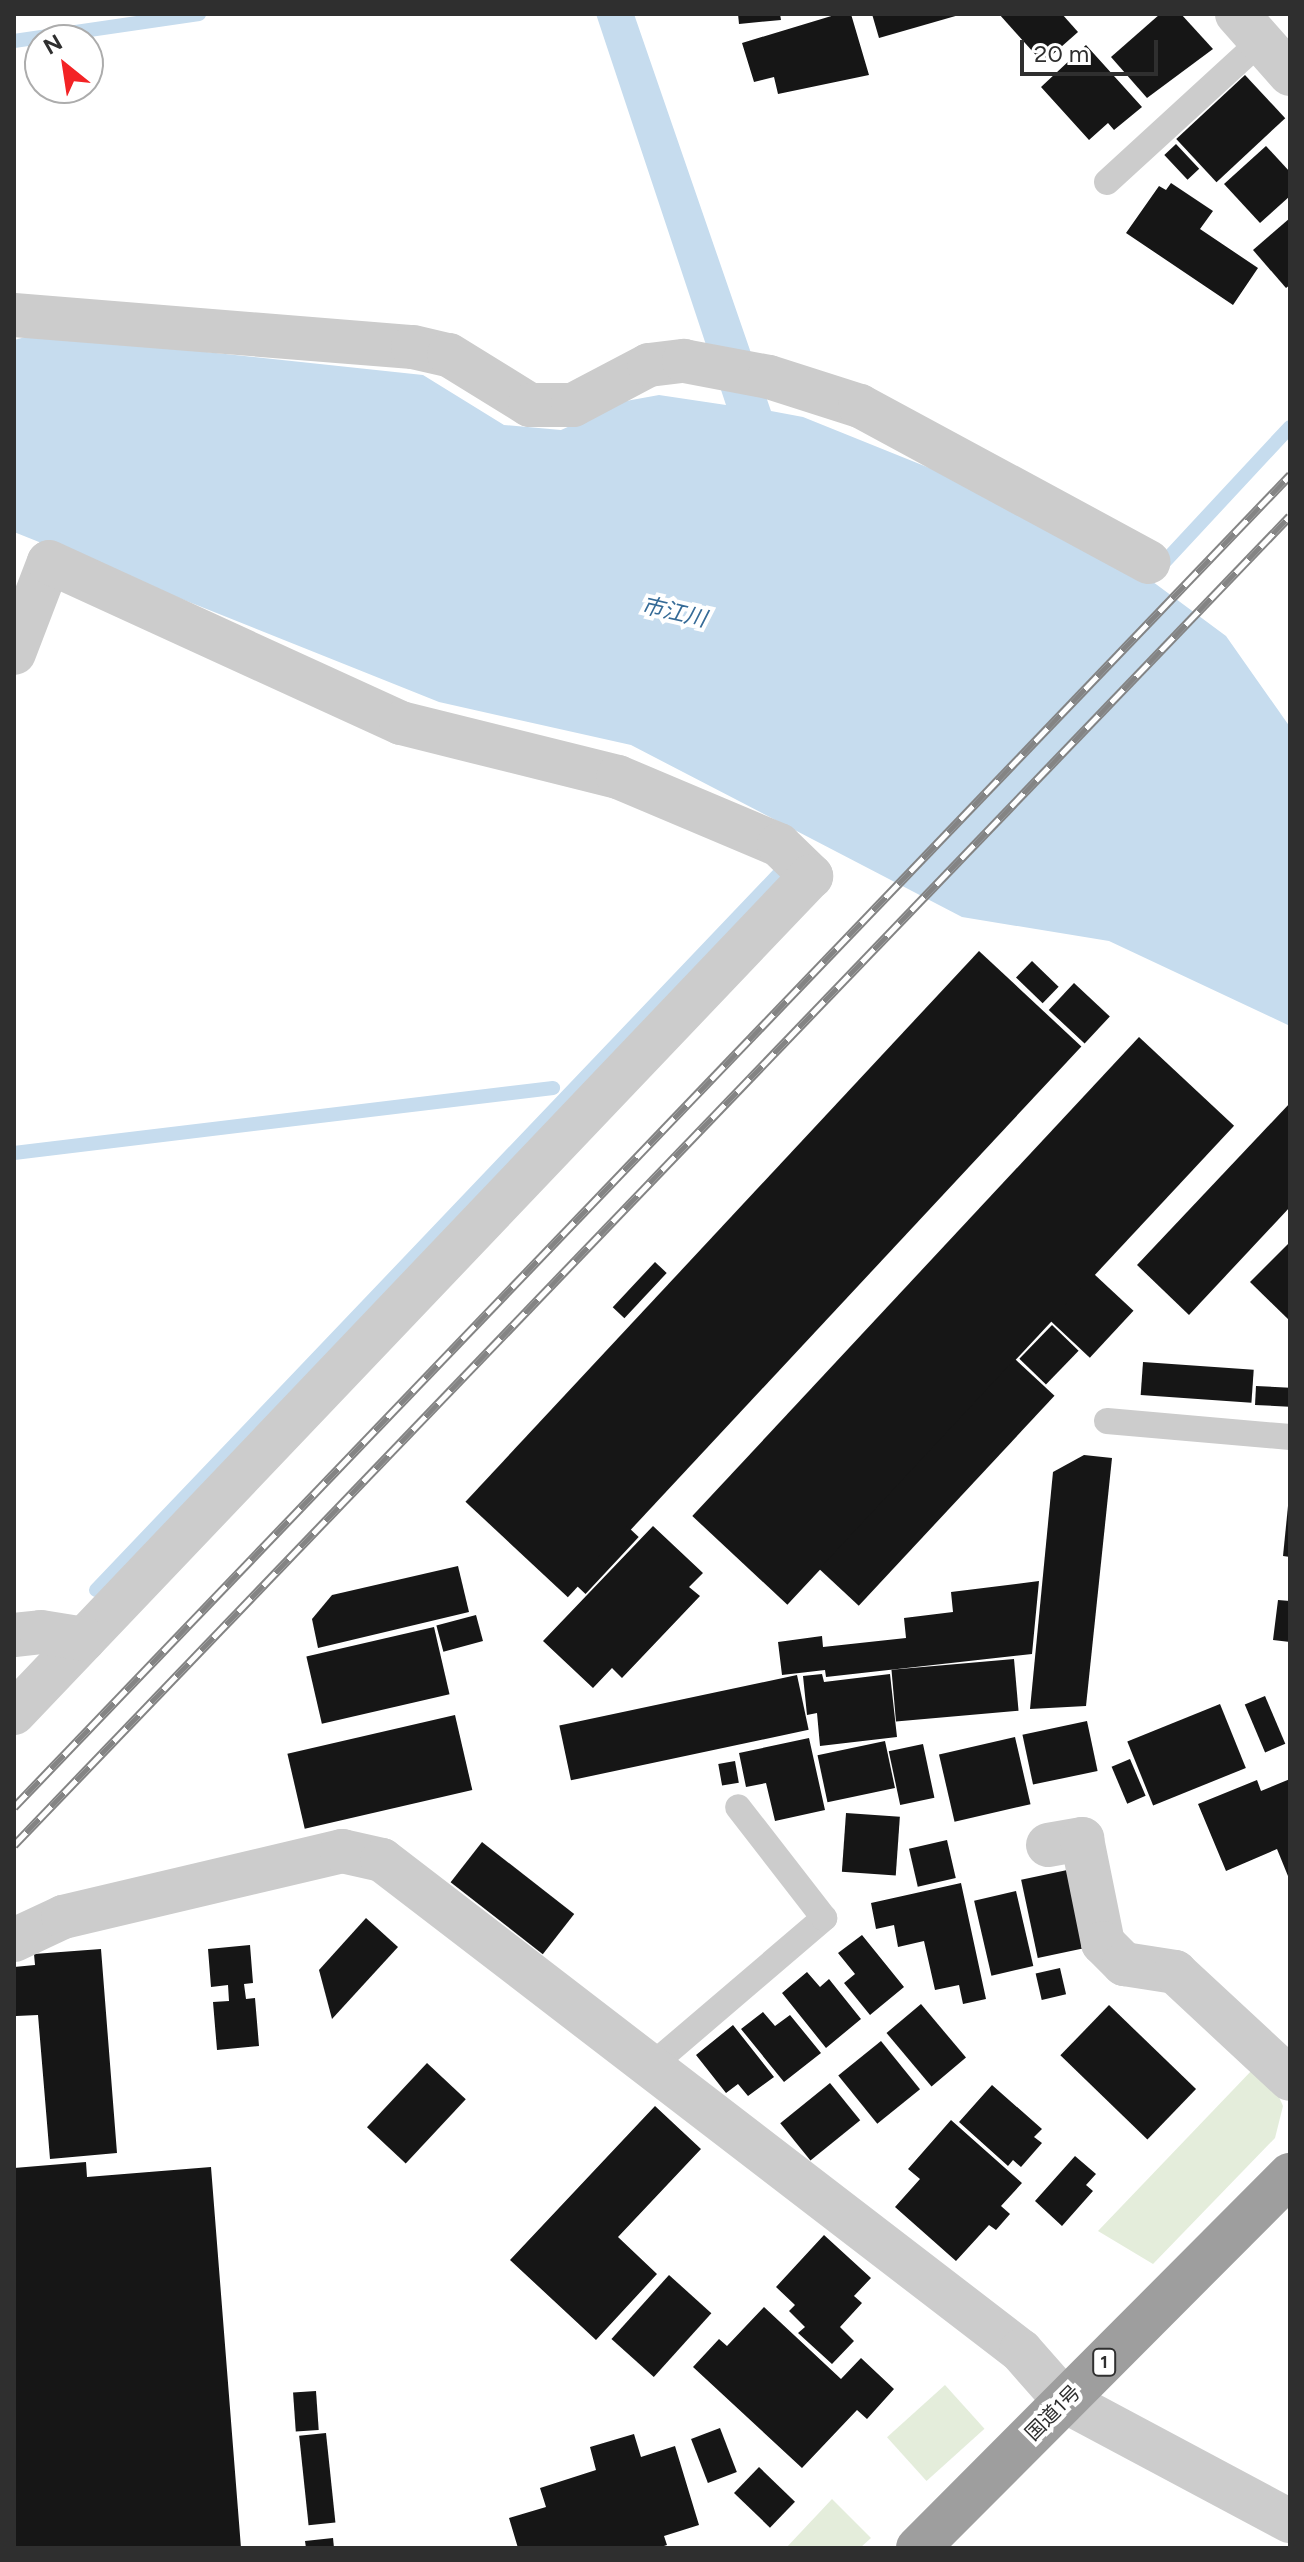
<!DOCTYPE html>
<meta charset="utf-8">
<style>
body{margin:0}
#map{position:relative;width:1304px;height:2562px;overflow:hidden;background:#fff;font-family:Figtree,"Noto Sans JP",sans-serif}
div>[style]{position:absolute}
.green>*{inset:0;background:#e4eddb;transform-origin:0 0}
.water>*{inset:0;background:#c6dcee}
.stream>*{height:14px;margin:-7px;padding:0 7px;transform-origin:7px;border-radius:7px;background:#c6dcee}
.building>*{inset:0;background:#161616;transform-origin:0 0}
.service>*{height:26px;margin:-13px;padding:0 13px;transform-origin:13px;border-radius:13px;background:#ccc}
.minor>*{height:44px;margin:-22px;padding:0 22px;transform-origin:22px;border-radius:22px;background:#ccc}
.trunk>*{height:44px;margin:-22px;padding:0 22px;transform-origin:22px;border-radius:22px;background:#9e9e9e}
.rail>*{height:9px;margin-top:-4.5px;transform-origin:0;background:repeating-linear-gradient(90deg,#fff 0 18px,#848484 0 36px);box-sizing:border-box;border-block:2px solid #848484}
span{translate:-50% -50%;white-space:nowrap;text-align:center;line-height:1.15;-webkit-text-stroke:8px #fff;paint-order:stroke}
.shield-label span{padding:2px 6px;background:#fff;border:2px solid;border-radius:6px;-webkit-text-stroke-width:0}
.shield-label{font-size:18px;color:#2f2f2f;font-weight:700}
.street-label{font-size:20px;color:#2f2f2f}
.water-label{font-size:22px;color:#366b97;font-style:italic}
.frame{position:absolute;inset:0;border:16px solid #2f2f2f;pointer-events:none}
.north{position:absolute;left:24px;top:24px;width:80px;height:80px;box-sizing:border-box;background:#fff;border:2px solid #acacac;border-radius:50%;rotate:330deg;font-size:22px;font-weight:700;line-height:32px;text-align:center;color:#2f2f2f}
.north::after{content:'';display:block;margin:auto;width:28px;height:36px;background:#f32325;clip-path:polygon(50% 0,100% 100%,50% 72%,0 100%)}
.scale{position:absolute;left:1020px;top:40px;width:138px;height:36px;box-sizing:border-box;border:4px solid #2f2f2f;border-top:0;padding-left:10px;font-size:24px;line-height:28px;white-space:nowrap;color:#2f2f2f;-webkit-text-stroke:6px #fff;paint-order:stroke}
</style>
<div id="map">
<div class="green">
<div style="clip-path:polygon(1254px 2068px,1275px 2088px,1283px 2106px,1275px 2138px,1153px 2264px,1098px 2231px)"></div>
<div style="left:945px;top:2385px;width:59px;height:78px;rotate:48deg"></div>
<div style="clip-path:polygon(832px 2499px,871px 2538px,860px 2548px,786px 2548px)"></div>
</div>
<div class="water">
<div style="clip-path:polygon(596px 14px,634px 14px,771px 411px,803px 417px,932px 469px,1149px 579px,1226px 636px,1290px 727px,1290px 1026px,1109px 941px,962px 917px,631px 745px,439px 702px,14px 532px,14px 340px,37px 334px,423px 375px,504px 425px,561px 430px,626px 401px,659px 395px,726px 405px)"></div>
</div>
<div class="stream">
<div style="left:14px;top:41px;width:187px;rotate:-8.3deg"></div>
<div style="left:1157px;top:570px;width:195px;rotate:-47.1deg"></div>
<div style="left:14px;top:1153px;width:543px;rotate:-6.88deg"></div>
<div style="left:96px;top:1590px;width:991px;rotate:-46.35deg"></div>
</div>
<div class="building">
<div style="clip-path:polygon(738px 14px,780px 14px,781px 20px,739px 24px)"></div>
<div style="clip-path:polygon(838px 14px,851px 14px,869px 75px,778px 94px,774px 77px,754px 82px,742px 43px)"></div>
<div style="clip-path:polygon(872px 14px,959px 14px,959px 15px,879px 38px)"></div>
<div style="clip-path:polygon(999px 14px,1062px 14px,1078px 32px,1043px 63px)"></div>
<div style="clip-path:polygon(1160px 14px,1181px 14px,1213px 49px,1147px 98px,1111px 57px)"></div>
<div style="clip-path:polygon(1086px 45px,1142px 107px,1114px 130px,1108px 123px,1089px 140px,1041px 87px)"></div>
<div style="left:1245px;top:75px;width:59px;height:94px;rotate:47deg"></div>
<div style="left:1176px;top:144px;width:34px;height:16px;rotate:47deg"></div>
<div style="clip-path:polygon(1266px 146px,1290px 172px,1290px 196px,1260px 223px,1224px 184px)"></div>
<div style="clip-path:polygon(1171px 183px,1213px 211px,1200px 229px,1258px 268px,1233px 305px,1126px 233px,1159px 186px,1166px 190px)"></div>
<div style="clip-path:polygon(1290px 218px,1290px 285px,1286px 288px,1253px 250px)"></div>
<div style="left:979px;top:951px;width:140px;height:753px;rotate:43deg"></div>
<div style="left:1032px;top:961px;width:37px;height:23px;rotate:44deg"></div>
<div style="left:1074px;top:983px;width:49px;height:37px;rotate:43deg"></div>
<div style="left:1139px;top:1037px;width:130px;height:655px;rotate:43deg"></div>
<div style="clip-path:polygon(1290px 1103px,1290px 1207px,1189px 1315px,1137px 1265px)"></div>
<div style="clip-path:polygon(1290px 1242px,1290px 1321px,1250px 1282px)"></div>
<div style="left:655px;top:1262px;width:16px;height:62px;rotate:43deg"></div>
<div style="left:1094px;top:1274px;width:54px;height:64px;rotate:43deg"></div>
<div style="left:1052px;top:1325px;width:37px;height:47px;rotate:44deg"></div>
<div style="left:1015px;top:1359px;width:54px;height:287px;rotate:43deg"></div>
<div style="left:1143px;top:1362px;width:111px;height:33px;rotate:4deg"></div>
<div style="left:1256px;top:1386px;width:34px;height:19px;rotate:3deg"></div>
<div style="clip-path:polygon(1084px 1455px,1112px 1458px,1086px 1706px,1030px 1709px,1053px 1472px)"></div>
<div style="clip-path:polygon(1288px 1506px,1290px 1506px,1290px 1557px,1283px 1556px)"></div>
<div style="left:627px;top:1526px;width:16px;height:78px;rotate:43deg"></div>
<div style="clip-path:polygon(653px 1526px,703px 1573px,689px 1587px,700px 1596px,622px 1678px,612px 1668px,593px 1688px,543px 1641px)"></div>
<div style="clip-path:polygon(458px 1566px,469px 1612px,318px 1648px,312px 1619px,332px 1595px)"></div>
<div style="clip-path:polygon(1039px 1581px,1032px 1654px,826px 1677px,825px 1670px,782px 1675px,778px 1642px,822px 1636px,823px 1647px,906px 1638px,904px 1618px,953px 1612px,951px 1592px)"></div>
<div style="clip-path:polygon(1278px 1600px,1290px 1601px,1290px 1642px,1273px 1640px)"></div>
<div style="left:476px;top:1615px;width:27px;height:41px;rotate:75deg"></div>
<div style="left:434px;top:1627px;width:69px;height:131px;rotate:77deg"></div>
<div style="left:1014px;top:1659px;width:52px;height:123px;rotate:85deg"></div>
<div style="clip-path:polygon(822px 1674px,824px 1682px,890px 1674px,897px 1737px,820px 1746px,817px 1713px,807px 1715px,803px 1676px)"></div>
<div style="left:797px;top:1675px;width:56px;height:243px;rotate:78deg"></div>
<div style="left:1265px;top:1696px;width:52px;height:22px;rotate:67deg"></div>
<div style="left:1220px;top:1704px;width:69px;height:100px;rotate:68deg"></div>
<div style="left:455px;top:1715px;width:77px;height:172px;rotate:77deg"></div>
<div style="left:1087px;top:1721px;width:51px;height:66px;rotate:78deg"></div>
<div style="left:1015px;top:1737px;width:69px;height:78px;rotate:77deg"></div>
<div style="clip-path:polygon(809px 1738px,825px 1810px,775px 1821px,766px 1783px,746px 1787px,739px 1753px)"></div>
<div style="left:885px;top:1741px;width:48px;height:69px;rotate:78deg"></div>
<div style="left:923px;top:1744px;width:55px;height:35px;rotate:78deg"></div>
<div style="left:1130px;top:1759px;width:40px;height:20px;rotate:67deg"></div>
<div style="left:735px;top:1761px;width:22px;height:17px;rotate:80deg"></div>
<div style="clip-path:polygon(1290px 1779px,1290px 1881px,1277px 1849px,1226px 1871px,1198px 1804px,1257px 1780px,1261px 1791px)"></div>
<div style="left:846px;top:1813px;width:54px;height:59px;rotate:4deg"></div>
<div style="left:947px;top:1840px;width:39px;height:39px;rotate:77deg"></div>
<div style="left:482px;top:1842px;width:117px;height:51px;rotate:38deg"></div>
<div style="left:1072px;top:1869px;width:80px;height:52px;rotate:78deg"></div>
<div style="clip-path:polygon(961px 1883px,986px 1999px,963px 2004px,959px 1985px,935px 1990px,924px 1941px,898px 1947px,894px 1925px,876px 1929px,871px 1903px)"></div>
<div style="left:1016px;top:1891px;width:77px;height:43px;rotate:77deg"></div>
<div style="clip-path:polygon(366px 1918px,398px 1947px,332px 2019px,319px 1970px)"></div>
<div style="clip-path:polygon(862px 1935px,904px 1987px,870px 2015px,844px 1983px,855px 1974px,838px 1953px)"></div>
<div style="clip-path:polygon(250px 1945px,253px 1983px,244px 1984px,246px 1999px,255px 1998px,259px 2046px,217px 2050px,213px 2002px,229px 2001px,228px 1985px,211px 1987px,208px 1949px)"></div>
<div style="clip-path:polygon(101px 1949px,117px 2153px,50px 2159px,38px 2015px,16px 2016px,14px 1967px,35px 1965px,34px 1954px)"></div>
<div style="left:1060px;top:1968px;width:27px;height:25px;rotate:77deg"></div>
<div style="clip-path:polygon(807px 1972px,820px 1987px,829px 1979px,861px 2019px,826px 2048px,782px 1993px)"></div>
<div style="left:921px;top:2004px;width:70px;height:45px;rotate:50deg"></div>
<div style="left:1109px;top:2005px;width:121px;height:70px;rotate:44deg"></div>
<div style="clip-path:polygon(763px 2012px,775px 2026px,790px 2015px,821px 2053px,784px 2082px,741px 2029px)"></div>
<div style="clip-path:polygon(733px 2025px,774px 2077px,748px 2096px,738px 2084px,726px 2093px,696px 2055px)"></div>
<div style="left:881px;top:2041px;width:62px;height:55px;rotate:51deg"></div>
<div style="left:427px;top:2063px;width:53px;height:88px;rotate:43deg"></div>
<div style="left:830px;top:2083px;width:48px;height:64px;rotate:51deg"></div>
<div style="clip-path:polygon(992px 2085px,1042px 2129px,1034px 2137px,1042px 2143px,1021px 2167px,1013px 2160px,1008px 2166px,959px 2122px)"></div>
<div style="clip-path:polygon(655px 2106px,701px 2149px,618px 2237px,657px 2274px,596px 2340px,510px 2260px)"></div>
<div style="clip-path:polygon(951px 2120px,1022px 2183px,1001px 2206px,1010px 2214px,996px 2230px,989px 2225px,956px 2261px,895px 2207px,920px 2179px,908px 2169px)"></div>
<div style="clip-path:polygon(1075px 2156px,1096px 2174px,1086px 2185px,1093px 2191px,1062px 2226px,1035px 2201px)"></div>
<div style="clip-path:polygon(86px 2162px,87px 2177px,211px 2167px,241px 2548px,14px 2548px,14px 2168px)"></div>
<div style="clip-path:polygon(824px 2235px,871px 2278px,854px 2296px,862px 2303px,840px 2327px,854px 2341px,832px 2364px,798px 2333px,805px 2327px,789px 2311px,795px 2305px,776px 2287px)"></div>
<div style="left:669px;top:2275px;width:57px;height:86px;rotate:42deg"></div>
<div style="clip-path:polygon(764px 2307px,841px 2379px,861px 2358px,894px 2389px,867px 2419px,857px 2410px,802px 2468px,693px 2367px,719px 2339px,727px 2346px)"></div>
<div style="left:316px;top:2391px;width:39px;height:23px;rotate:86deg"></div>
<div style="left:720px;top:2428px;width:47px;height:31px;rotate:69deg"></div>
<div style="left:326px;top:2433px;width:90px;height:27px;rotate:84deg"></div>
<div style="clip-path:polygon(634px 2434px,641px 2457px,675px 2446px,699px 2525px,664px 2536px,667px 2545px,658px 2548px,518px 2548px,509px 2518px,546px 2507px,540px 2488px,596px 2470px,590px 2447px)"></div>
<div style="left:759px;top:2467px;width:50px;height:36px;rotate:44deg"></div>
<div style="clip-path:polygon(333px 2538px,334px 2548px,306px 2548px,305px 2541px)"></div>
</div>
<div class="service">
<div style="left:1107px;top:182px;width:209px;rotate:-42.5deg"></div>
<div style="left:1107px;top:1421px;width:184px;rotate:5deg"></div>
<div style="left:651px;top:2066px;width:228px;rotate:-40.5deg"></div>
<div style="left:824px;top:1918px;width:140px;rotate:-127.8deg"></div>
</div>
<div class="minor">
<div style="left:1237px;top:14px;width:80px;rotate:48.5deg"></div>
<div style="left:14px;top:315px;width:400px;rotate:4.6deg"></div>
<div style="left:413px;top:347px;width:37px;rotate:13deg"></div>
<div style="left:449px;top:355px;width:95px;rotate:31.7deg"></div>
<div style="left:530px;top:405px;width:43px"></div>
<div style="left:573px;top:405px;width:86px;rotate:-27.8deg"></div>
<div style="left:649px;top:365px;width:35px;rotate:-7deg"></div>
<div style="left:684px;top:361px;width:86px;rotate:10.7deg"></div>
<div style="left:769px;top:377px;width:96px;rotate:17.7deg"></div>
<div style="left:860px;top:406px;width:328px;rotate:28.4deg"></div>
<div style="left:14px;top:653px;width:97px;rotate:-69deg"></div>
<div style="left:49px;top:562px;width:387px;rotate:24.6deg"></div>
<div style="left:401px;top:723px;width:224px;rotate:14deg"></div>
<div style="left:618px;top:777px;width:175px;rotate:22.9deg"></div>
<div style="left:779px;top:845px;width:45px;rotate:44.1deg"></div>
<div style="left:811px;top:876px;width:1156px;rotate:133.6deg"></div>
<div style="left:14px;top:1635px;width:27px;rotate:-6deg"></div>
<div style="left:41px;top:1632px;width:44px;rotate:9.2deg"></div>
<div style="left:1048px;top:1845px;width:35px;rotate:-10deg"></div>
<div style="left:1082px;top:1839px;width:106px;rotate:78.6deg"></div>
<div style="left:1103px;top:1943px;width:30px;rotate:45deg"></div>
<div style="left:1124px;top:1964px;width:52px;rotate:8.9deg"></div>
<div style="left:1175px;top:1972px;width:157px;rotate:42.9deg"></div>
<div style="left:14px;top:1940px;width:54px;rotate:-25.1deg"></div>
<div style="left:63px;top:1917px;width:287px;rotate:-13.3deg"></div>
<div style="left:342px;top:1851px;width:41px;rotate:12.7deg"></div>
<div style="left:382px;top:1860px;width:806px;rotate:37.54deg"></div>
<div style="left:1021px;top:2351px;width:67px;rotate:48.7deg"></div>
<div style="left:1065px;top:2401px;width:255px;rotate:28.1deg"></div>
</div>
<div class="trunk">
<div style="left:918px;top:2548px;width:527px;rotate:-45.08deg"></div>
</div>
<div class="rail">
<div style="left:14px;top:1807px;width:1845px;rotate:-46.23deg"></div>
<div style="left:14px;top:1845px;width:1842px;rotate:-46.17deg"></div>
</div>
<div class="shield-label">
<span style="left:1104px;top:2362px">1</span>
</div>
<div class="street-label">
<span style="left:1053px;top:2413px;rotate:-45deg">国道1号</span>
</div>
<div class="water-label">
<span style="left:674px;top:612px;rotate:13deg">市江川</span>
</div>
<div class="frame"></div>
<div class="north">N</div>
<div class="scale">20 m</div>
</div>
